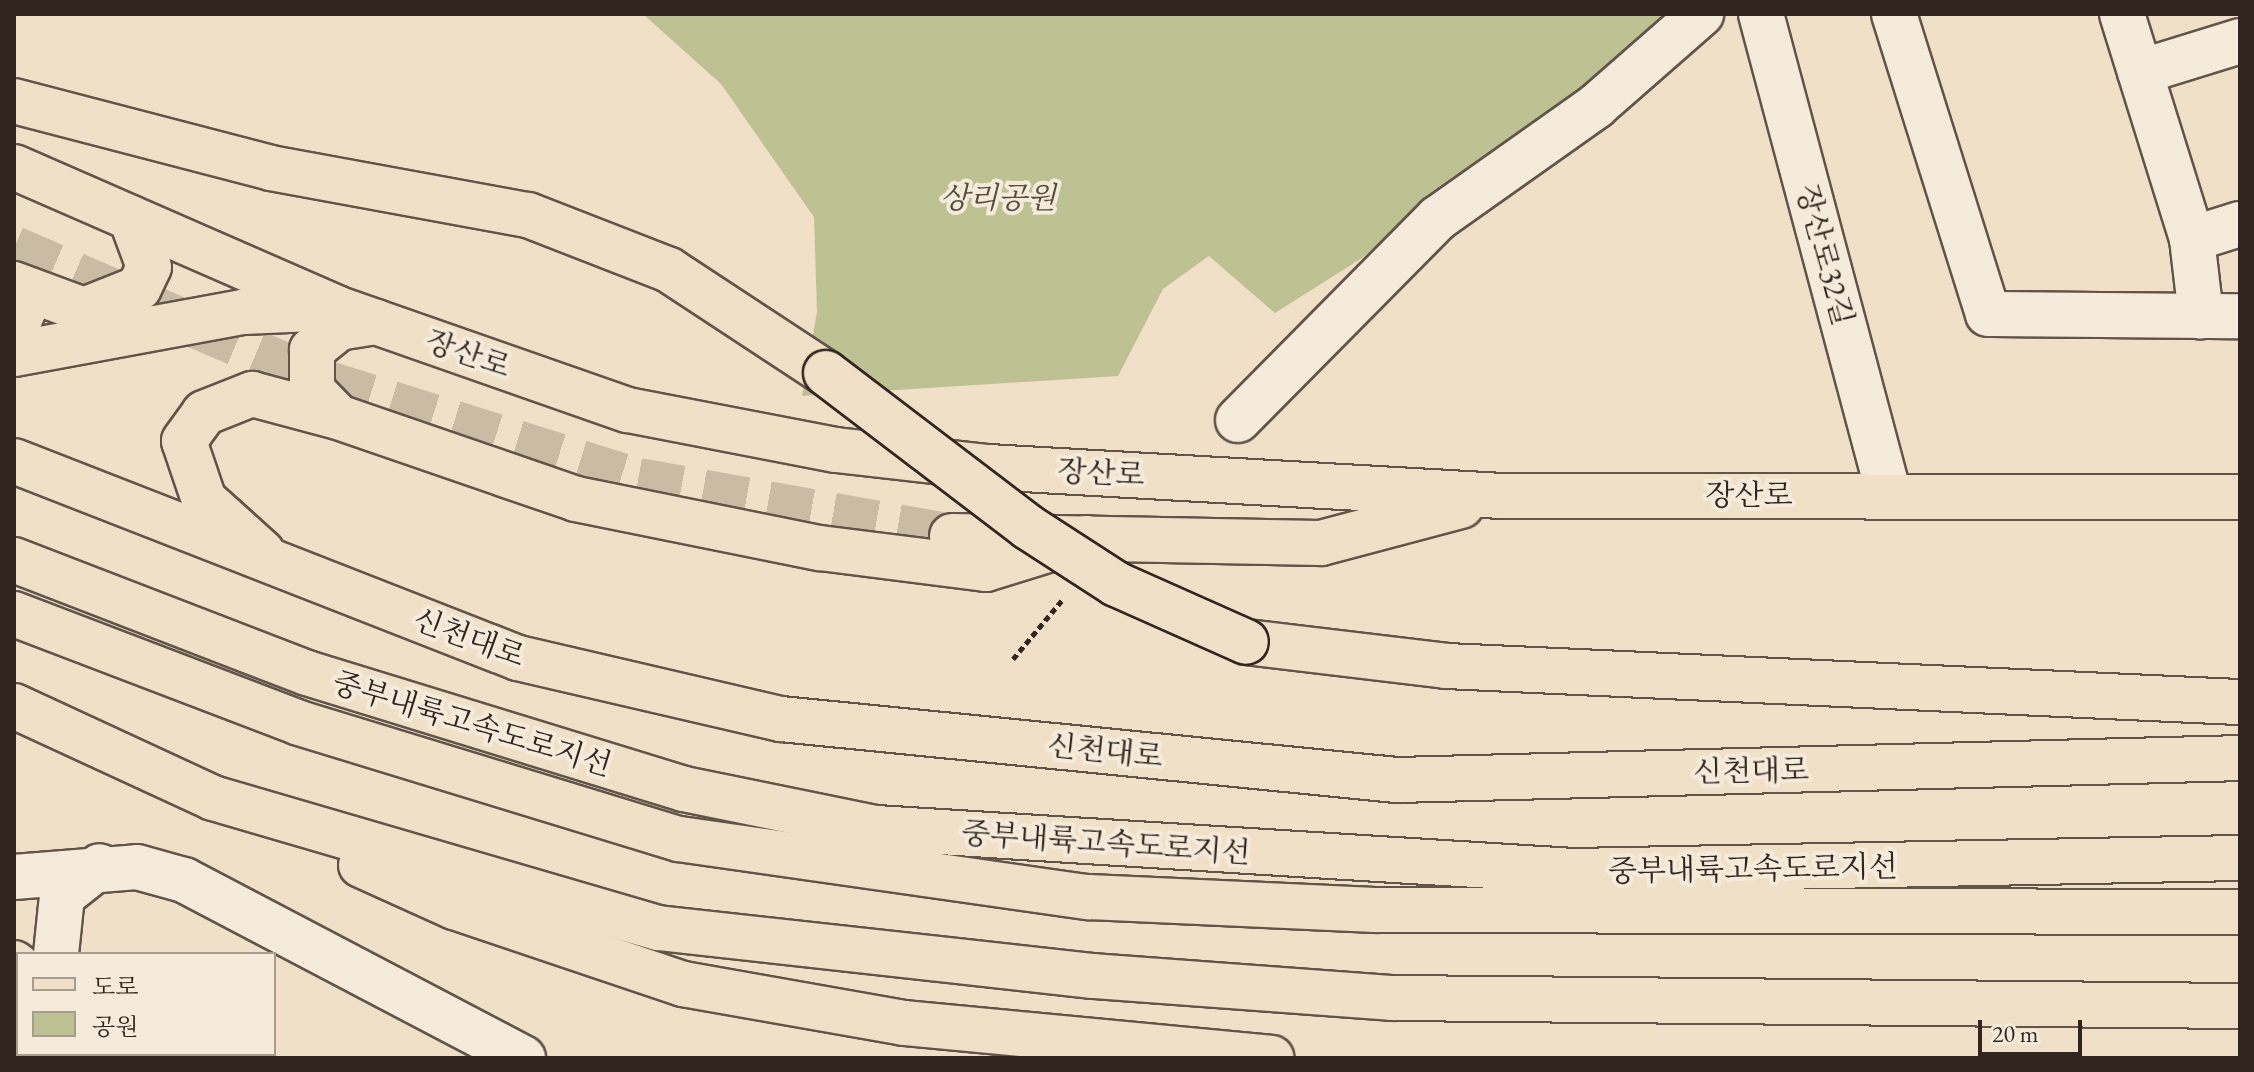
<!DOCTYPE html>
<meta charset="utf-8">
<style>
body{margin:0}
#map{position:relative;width:2254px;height:1072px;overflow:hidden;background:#f0e0c7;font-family:"EB Garamond","Noto Serif KR",serif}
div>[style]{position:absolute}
.green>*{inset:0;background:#bec192}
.major-tunnel>*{height:44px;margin-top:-22px;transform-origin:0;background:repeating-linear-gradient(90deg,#cabba5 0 44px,transparent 0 66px)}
.path>*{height:5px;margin-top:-2.5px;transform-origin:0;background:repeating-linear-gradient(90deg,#31261f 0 6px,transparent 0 10px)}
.roads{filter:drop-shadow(2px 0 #615449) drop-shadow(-2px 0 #615449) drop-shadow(0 2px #615449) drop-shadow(0 -2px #615449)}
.minor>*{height:44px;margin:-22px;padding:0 22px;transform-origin:22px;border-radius:22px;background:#f5ebdb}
.major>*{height:44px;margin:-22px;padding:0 22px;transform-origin:22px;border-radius:22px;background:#f0e0c7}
.highway>*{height:44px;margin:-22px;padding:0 22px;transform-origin:22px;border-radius:22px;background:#f0e0c7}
.bridges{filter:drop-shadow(2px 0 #31261f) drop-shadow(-2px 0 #31261f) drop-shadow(0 2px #31261f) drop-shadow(0 -2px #31261f)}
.highway-bridge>*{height:44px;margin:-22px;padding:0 22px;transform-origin:22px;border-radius:22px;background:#f0e0c7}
span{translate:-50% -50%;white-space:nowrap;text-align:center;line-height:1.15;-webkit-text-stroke:8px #f5ebdb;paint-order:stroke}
.park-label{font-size:30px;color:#544d3c;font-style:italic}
.street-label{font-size:30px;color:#31261f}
.frame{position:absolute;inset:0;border:16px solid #31261f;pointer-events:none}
.legend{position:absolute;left:16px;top:952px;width:260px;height:104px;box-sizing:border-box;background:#f5ebdb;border:2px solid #a79c90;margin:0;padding:10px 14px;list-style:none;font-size:24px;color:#31261f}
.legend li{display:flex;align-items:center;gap:16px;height:40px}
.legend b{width:40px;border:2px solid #a79c90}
.scale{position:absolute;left:1978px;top:1020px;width:104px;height:36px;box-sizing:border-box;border:4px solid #31261f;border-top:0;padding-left:10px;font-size:24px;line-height:28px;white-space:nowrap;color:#31261f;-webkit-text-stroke:6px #f5ebdb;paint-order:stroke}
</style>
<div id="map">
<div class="green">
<div style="clip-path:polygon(643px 14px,1663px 14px,1593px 91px,1456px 178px,1362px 258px,1275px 313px,1209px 256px,1163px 289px,1118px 376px,802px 396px,817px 312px,814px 217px,721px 84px)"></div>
</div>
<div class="major-tunnel">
<div style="left:14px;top:248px;width:342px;rotate:23.3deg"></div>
<div style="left:328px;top:383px;width:325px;rotate:17.4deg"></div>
<div style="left:638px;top:480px;width:319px;rotate:10.1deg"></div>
</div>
<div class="path">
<div style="left:1013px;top:659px;width:78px;rotate:-50.2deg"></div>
</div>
<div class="roads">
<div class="minor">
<div style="left:1761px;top:14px;width:498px;rotate:75.1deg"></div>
<div style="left:1894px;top:14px;width:314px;rotate:72.6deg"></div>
<div style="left:1988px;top:314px;width:252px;rotate:0.5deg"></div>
<div style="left:2122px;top:14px;width:236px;rotate:72.7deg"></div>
<div style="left:2192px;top:239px;width:78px;rotate:83.3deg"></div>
<div style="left:2140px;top:72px;width:105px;rotate:-17.2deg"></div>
<div style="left:2192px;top:239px;width:50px;rotate:-17.4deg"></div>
<div style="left:1238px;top:420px;width:284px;rotate:-45.3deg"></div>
<div style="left:1438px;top:218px;width:194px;rotate:-35.3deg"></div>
<div style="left:1596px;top:106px;width:140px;rotate:-41.2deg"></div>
<div style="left:14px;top:877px;width:123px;rotate:-4.6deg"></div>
<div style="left:137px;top:867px;width:49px;rotate:15.5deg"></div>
<div style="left:184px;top:880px;width:383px;rotate:27.7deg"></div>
<div style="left:56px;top:954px;width:58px;rotate:-84.1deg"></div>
<div style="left:62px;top:896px;width:48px;rotate:-38.3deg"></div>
</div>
<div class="major">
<div style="left:14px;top:167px;width:352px;rotate:23.6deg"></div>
<div style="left:336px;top:308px;width:309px;rotate:19.3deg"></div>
<div style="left:628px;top:410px;width:212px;rotate:10.9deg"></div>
<div style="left:836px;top:450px;width:153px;rotate:6.4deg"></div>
<div style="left:988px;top:467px;width:515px;rotate:3.23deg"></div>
<div style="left:1502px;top:496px;width:738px;rotate:0.08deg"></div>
<div style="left:14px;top:284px;width:75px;rotate:20.4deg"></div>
<div style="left:84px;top:310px;width:59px;rotate:-21.8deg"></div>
<div style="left:139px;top:288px;width:23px;rotate:-65deg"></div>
<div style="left:149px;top:267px;width:52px;rotate:-110.2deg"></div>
<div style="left:376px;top:322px;width:37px;rotate:171deg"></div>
<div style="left:339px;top:328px;width:35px;rotate:141deg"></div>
<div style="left:312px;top:350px;width:40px;rotate:90deg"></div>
<div style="left:312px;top:390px;width:37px;rotate:46deg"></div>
<div style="left:338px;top:417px;width:252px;rotate:19deg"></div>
<div style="left:576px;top:499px;width:249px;rotate:11.4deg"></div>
<div style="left:820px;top:548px;width:167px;rotate:7.2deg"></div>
<div style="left:986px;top:569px;width:105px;rotate:-17.2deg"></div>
<div style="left:952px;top:536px;width:369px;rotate:1.1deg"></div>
<div style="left:1321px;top:543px;width:145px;rotate:-14.8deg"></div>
<div style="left:14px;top:963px;width:5px;rotate:37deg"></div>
<div style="left:118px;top:1054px;width:6px;rotate:39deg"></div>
</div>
<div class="highway">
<div style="left:14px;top:101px;width:266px;rotate:14.6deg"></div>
<div style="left:271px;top:168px;width:261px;rotate:10.4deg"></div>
<div style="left:528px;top:215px;width:151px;rotate:21.3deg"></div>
<div style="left:669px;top:270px;width:188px;rotate:33.3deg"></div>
<div style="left:14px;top:298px;width:16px;rotate:55deg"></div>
<div style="left:23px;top:311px;width:26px;rotate:111deg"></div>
<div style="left:14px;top:354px;width:233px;rotate:-10.4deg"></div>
<div style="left:243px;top:312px;width:93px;rotate:-2.5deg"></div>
<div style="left:14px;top:461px;width:541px;rotate:21.35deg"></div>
<div style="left:518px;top:658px;width:270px;rotate:13.1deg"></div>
<div style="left:781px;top:719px;width:619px;rotate:5.66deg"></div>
<div style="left:1397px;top:780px;width:843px;rotate:-1.49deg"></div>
<div style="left:262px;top:552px;width:78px;rotate:-138.1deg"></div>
<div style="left:204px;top:500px;width:62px;rotate:-108.7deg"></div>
<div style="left:184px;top:441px;width:34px;rotate:-54deg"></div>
<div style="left:204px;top:413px;width:52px;rotate:-21.6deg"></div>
<div style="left:252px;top:394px;width:89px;rotate:15deg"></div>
<div style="left:14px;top:560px;width:314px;rotate:21.1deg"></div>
<div style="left:307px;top:673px;width:394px;rotate:17.1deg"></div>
<div style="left:684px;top:789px;width:196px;rotate:11.5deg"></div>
<div style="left:876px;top:828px;width:699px;rotate:3.53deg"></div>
<div style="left:1574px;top:871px;width:666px;rotate:-1.12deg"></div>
<div style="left:14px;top:614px;width:305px;rotate:20.9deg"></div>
<div style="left:299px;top:723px;width:397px;rotate:17deg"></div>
<div style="left:679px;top:839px;width:414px;rotate:8.1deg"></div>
<div style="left:1089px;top:897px;width:286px;rotate:2.6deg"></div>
<div style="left:1375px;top:910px;width:865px;rotate:0.13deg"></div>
<div style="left:1246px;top:642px;width:201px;rotate:6.8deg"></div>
<div style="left:1446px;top:666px;width:795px;rotate:2.6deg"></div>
<div style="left:14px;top:706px;width:219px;rotate:24.8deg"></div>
<div style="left:213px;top:798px;width:464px;rotate:16.3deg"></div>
<div style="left:658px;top:928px;width:438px;rotate:6.3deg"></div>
<div style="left:1093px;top:976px;width:300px;rotate:4.2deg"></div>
<div style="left:1392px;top:998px;width:848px;rotate:0.54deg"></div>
<div style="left:361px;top:865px;width:102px;rotate:24.3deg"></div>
<div style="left:454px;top:907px;width:242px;rotate:18.6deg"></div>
<div style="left:683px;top:984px;width:224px;rotate:10deg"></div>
<div style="left:904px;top:1023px;width:369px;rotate:5.4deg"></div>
</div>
</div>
<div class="bridges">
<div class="highway-bridge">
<div style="left:826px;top:373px;width:254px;rotate:37.3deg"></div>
<div style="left:1028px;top:527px;width:105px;rotate:32.9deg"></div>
<div style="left:1116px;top:584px;width:142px;rotate:24deg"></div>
</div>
</div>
<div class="park-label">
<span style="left:998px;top:198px">상리공원</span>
</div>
<div class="street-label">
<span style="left:1825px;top:255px;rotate:75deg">장산로32길</span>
<span style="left:468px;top:354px;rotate:19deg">장산로</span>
<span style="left:1101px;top:473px;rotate:3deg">장산로</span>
<span style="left:1749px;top:495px">장산로</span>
<span style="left:469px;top:638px;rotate:20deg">신천대로</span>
<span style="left:472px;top:724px;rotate:17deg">중부내륙고속도로지선</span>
<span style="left:1105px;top:751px;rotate:6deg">신천대로</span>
<span style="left:1751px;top:771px;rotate:-1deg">신천대로</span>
<span style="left:1106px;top:843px;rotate:4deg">중부내륙고속도로지선</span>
<span style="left:1753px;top:869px;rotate:-1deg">중부내륙고속도로지선</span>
</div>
<div class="frame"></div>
<ul class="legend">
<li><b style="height:10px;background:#f0e0c7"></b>도로</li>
<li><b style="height:22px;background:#bec192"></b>공원</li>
</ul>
<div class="scale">20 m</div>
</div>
